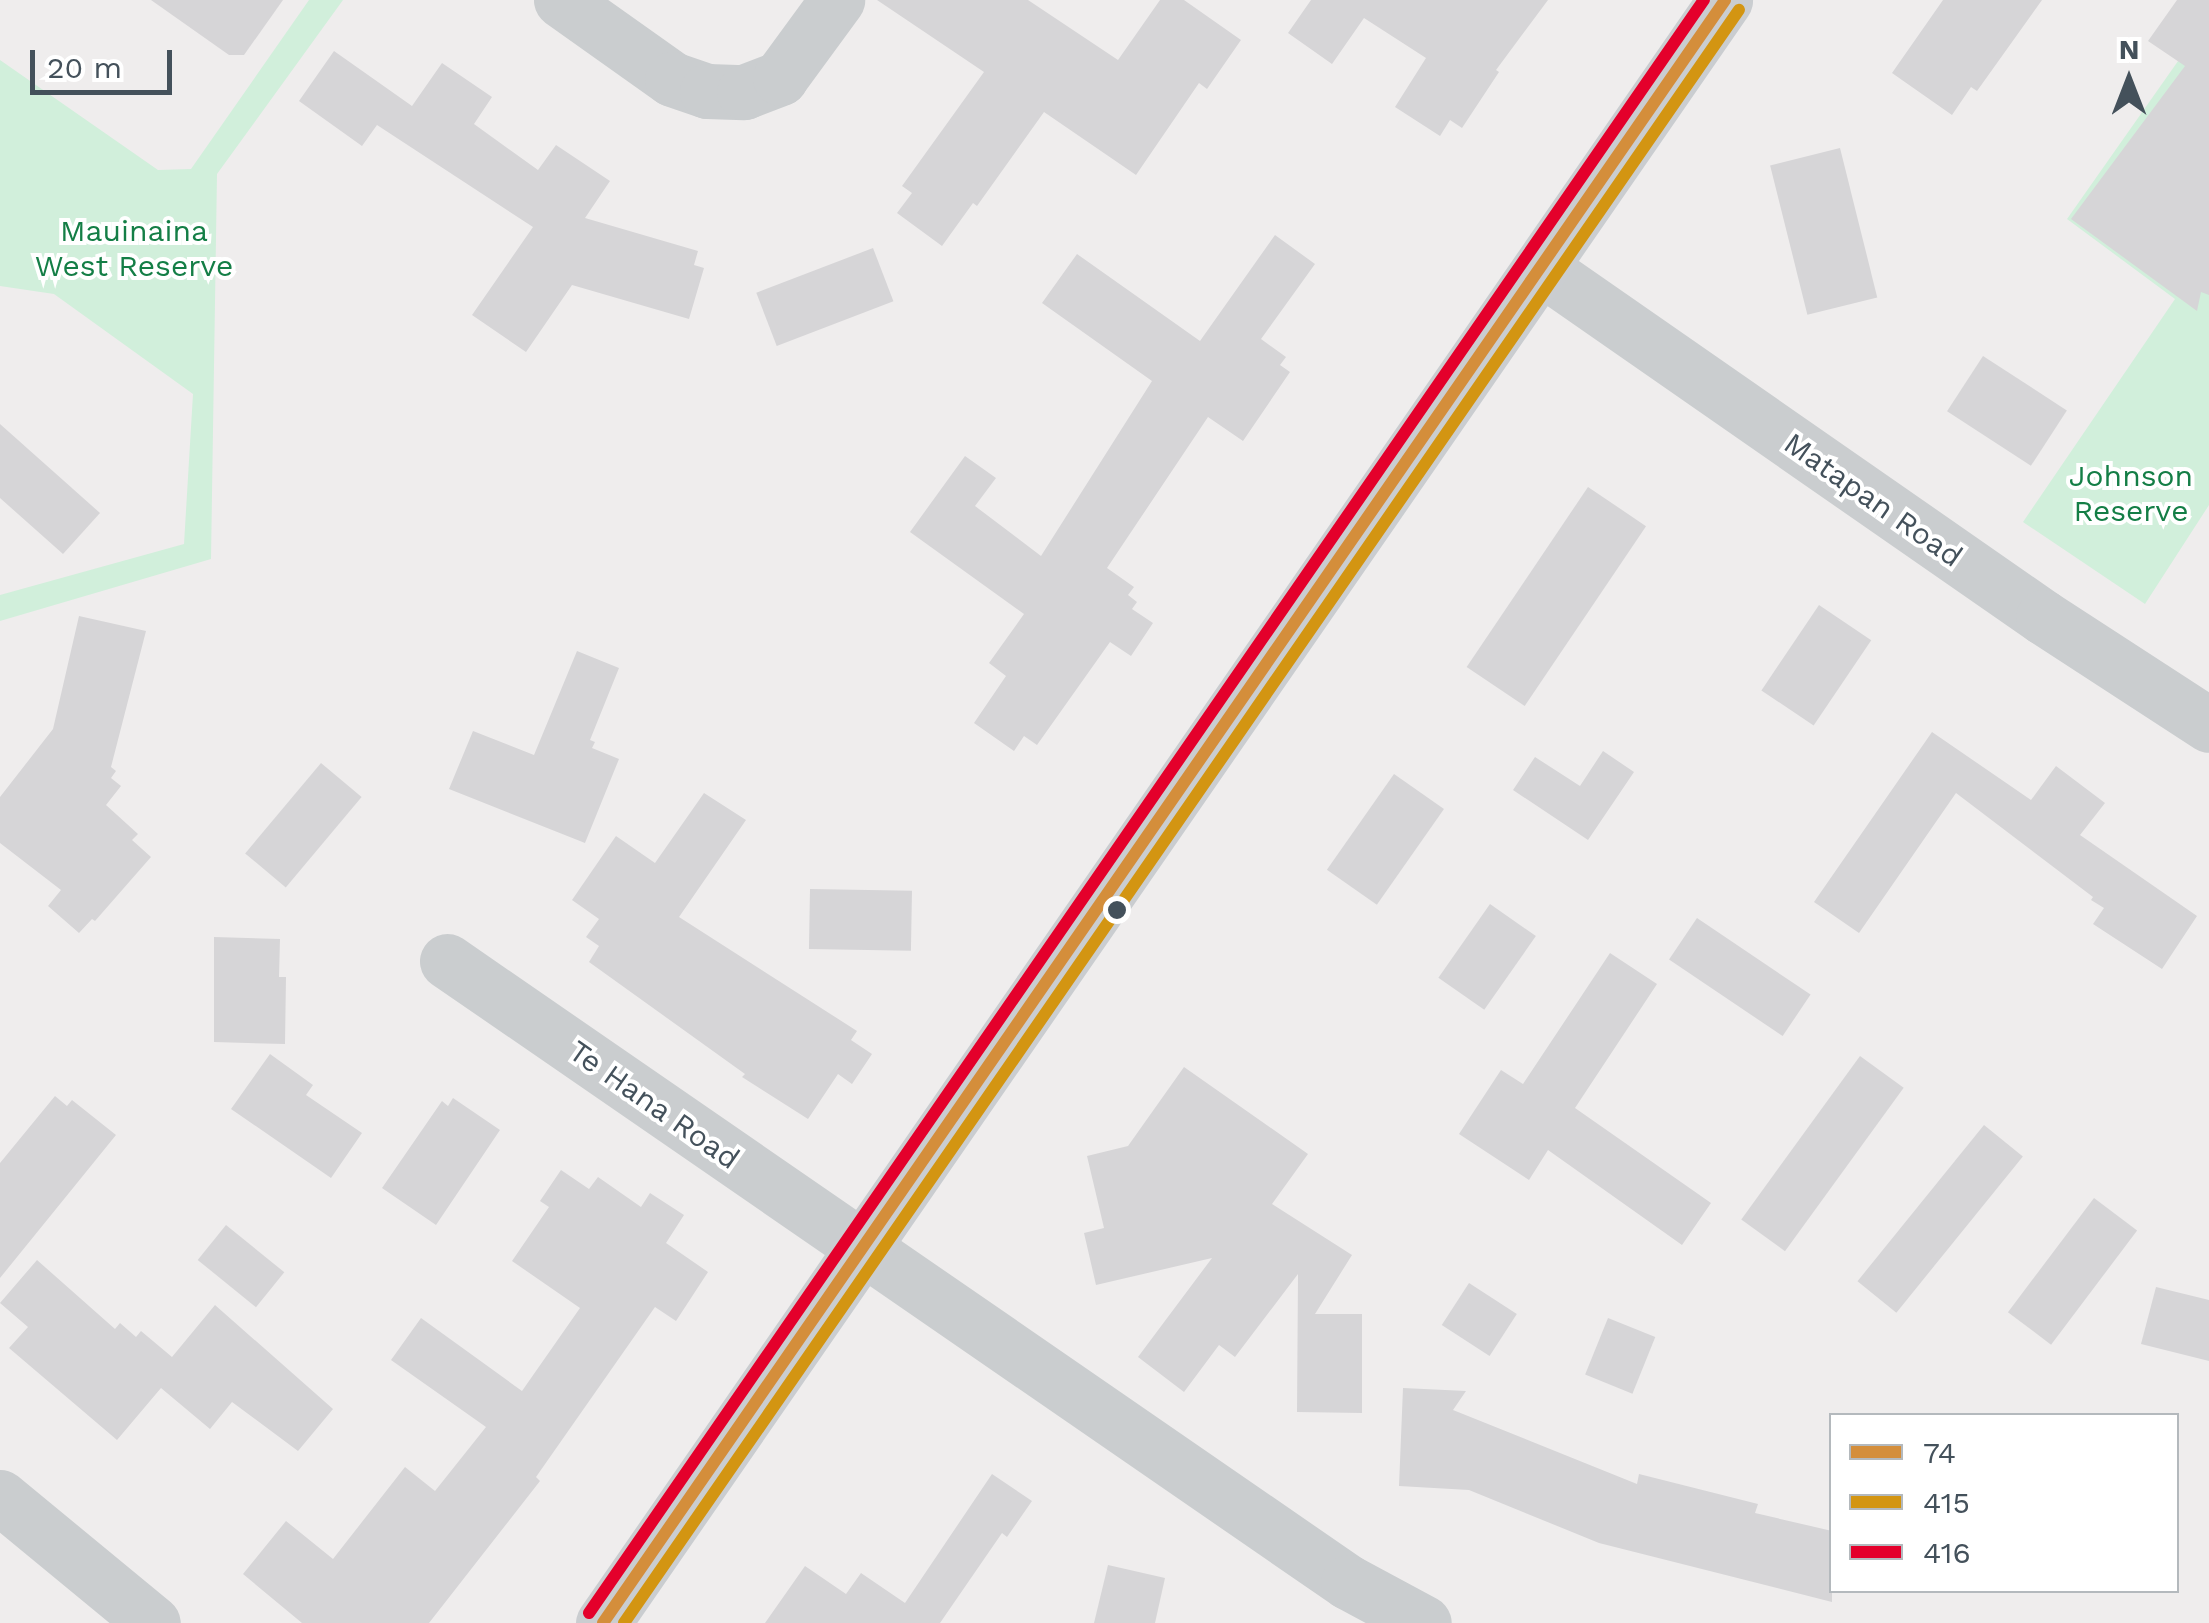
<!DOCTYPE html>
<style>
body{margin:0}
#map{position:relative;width:2209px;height:1623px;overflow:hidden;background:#efeded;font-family:"Work Sans",sans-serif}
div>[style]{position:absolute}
.green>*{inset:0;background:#d1efdb}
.building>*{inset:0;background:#d6d5d7;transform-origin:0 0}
.street>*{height:55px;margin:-27.5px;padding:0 27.5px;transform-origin:27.5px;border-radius:27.5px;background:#cacdcf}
.secondary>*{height:55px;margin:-27.5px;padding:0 27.5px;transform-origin:27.5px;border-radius:27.5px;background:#cacdd0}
.bus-1>*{height:12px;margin:-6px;padding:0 6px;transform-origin:6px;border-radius:6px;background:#d48e3b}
.bus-2>*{height:12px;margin:-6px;padding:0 6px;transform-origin:6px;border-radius:6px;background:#d39512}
.bus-3>*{height:12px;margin:-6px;padding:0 6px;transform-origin:6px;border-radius:6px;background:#e4002b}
.dots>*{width:28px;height:28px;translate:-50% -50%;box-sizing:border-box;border:5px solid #fff;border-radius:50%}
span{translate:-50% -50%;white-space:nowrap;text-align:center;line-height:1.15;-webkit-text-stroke:8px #fff;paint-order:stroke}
.park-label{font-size:30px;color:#147e46}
.street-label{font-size:30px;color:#44515b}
.legend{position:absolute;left:1829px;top:1413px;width:350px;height:180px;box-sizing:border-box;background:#fff;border:2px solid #b4b9bd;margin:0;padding:12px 18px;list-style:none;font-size:30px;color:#44515b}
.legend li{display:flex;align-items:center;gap:20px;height:50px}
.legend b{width:50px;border:2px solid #b4b9bd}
.north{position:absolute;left:2079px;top:30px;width:100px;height:100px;-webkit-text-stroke:8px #fff;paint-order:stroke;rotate:0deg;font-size:28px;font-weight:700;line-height:40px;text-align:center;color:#44515b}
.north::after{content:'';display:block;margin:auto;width:35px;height:45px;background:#44515b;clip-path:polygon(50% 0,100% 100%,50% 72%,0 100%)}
.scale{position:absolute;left:30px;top:50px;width:142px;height:45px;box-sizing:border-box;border:5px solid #44515b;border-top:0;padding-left:12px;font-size:30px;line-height:35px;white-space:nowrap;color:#44515b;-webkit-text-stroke:8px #fff;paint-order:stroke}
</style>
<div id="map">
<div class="green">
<div style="clip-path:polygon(309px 0,343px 0,217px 174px,211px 559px,0 621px,0 595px,184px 544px,193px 394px,54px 294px,0 286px,0 60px,158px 170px,191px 169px)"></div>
<div style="clip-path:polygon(2209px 17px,2209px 505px,2145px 604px,2023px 522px,2175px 299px,2067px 219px)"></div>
</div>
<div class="building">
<div style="clip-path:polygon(151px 0,283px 0,244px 55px,229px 55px)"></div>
<div style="clip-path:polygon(877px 0,1028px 0,1118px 60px,1160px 0,1184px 0,1241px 40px,1207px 89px,1199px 83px,1136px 175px,1044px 112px,977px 206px,973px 203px,942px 246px,897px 213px,912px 193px,902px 186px,984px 72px)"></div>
<div style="clip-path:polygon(1311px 0,1548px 0,1496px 70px,1499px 72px,1462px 128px,1450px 120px,1440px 136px,1395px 107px,1426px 58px,1364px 18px,1332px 64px,1288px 33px)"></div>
<div style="clip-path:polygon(1943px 0,2042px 0,1977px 91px,1971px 87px,1952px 115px,1892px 73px)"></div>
<div style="clip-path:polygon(2177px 0,2209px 0,2209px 295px,2201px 292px,2197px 311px,2071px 219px,2185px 66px,2148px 41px)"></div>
<div style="clip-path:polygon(334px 51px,412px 106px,442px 63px,492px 97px,474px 124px,538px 170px,556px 145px,610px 181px,585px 218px,698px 251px,694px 265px,704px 268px,689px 319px,572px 285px,526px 352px,472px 315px,533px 227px,377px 125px,362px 146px,299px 101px)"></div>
<div style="left:1840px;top:148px;width:154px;height:72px;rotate:76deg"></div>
<div style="clip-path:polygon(1275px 235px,1315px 264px,1261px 339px,1286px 357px,1280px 365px,1290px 372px,1243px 441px,1208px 417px,1107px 568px,1134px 587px,1128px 595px,1137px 602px,1132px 609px,1153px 623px,1131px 656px,1110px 642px,1037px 745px,1024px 736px,1014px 751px,974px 723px,1006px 676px,989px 663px,1024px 614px,910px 532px,965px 456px,996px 478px,975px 506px,1041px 556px,1152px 381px,1042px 303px,1077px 254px,1200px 341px)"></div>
<div style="left:873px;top:248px;width:57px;height:125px;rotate:69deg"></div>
<div style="left:1983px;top:356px;width:100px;height:66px;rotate:33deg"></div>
<div style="clip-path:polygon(0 424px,100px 513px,63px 554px,0 498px)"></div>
<div style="left:1588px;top:487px;width:70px;height:217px;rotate:34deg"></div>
<div style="left:1819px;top:605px;width:63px;height:103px;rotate:34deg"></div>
<div style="clip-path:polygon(79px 616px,146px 631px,111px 767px,116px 771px,111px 778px,121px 786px,106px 805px,138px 834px,132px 840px,151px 857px,95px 921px,92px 919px,79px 933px,48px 906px,61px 890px,0 843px,0 797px,53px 729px)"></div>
<div style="clip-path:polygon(577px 651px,619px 668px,590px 740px,595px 742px,592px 748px,619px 759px,585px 843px,449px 789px,473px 731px,534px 755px)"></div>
<div style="clip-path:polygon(1932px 732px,2031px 800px,2056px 766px,2105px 803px,2080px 835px,2197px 916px,2162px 969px,2093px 924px,2104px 908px,2091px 900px,2093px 897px,1956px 793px,1859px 933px,1814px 902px)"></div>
<div style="clip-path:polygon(1603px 751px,1634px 772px,1588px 840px,1513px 790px,1535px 757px,1580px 786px)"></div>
<div style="left:321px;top:763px;width:53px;height:118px;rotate:40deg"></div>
<div style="left:1394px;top:774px;width:61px;height:117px;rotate:35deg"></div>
<div style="clip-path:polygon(704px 793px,746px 820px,679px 917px,857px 1031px,851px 1040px,872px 1054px,852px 1084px,838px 1074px,808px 1119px,742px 1077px,745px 1074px,589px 962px,599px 946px,586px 937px,599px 919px,572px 900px,616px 836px,655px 863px)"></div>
<div style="left:810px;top:889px;width:102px;height:60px;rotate:1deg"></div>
<div style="left:1490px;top:904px;width:56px;height:90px;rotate:35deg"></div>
<div style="left:1697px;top:918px;width:137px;height:50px;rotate:34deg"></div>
<div style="clip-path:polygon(214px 937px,280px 939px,279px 977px,286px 977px,285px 1044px,214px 1042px)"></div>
<div style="clip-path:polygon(1610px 953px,1657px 984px,1575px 1108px,1711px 1203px,1682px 1245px,1548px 1150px,1529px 1180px,1459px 1134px,1501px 1070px,1523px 1084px)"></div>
<div style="clip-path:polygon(270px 1054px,313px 1085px,306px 1095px,362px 1133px,331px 1178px,231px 1109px)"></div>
<div style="left:1860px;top:1056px;width:54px;height:202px;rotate:36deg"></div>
<div style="clip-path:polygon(1184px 1067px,1308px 1154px,1272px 1204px,1352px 1255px,1315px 1314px,1362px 1314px,1362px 1413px,1297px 1412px,1298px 1274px,1235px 1357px,1219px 1345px,1184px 1392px,1138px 1357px,1212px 1258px,1096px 1285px,1084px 1233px,1104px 1228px,1087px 1156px,1128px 1146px)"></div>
<div style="clip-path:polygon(55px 1096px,67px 1106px,72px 1100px,116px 1135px,0 1278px,0 1163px)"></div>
<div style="clip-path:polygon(453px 1098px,500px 1130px,436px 1225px,382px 1188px,442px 1101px,448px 1106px)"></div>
<div style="left:1984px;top:1125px;width:50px;height:201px;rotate:39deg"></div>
<div style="clip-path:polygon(561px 1170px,589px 1189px,598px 1177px,641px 1207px,650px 1193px,684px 1215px,666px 1243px,708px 1272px,676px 1321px,655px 1307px,536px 1477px,540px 1481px,429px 1623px,302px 1623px,243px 1574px,286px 1521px,333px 1559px,405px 1467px,435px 1491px,486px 1427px,391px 1360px,421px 1318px,522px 1391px,580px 1308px,512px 1261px,549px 1207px,540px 1201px)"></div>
<div style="left:2094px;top:1198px;width:54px;height:143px;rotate:37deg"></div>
<div style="left:226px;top:1225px;width:75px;height:45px;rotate:39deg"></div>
<div style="clip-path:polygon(37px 1260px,115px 1329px,120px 1323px,136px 1337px,141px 1331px,172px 1357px,215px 1305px,333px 1409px,298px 1451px,232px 1402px,210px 1429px,161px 1388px,117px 1440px,9px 1348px,28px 1327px,0 1303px)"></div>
<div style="left:1469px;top:1283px;width:57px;height:50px;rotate:33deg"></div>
<div style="clip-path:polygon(2156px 1287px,2209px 1300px,2209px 1361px,2141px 1344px)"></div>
<div style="left:1608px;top:1318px;width:51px;height:61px;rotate:22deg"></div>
<div style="clip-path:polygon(1403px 1388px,1466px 1391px,1453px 1410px,1637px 1484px,1639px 1474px,1758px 1504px,1755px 1513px,1832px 1531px,1832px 1602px,1599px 1543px,1469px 1490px,1399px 1486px)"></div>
<div style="clip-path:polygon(992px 1474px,1032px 1501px,1007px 1537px,1002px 1533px,940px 1623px,765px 1623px,805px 1566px,846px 1594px,861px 1573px,905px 1603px)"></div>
<div style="clip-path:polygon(1108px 1565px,1165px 1578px,1155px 1623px,1094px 1623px)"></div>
</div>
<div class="street">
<div style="left:561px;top:0;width:136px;rotate:35.4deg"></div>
<div style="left:672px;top:79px;width:37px;rotate:19deg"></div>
<div style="left:707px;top:91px;width:37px;rotate:2deg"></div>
<div style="left:744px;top:92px;width:39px;rotate:-21deg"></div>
<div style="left:780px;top:78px;width:97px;rotate:-53.8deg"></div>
<div style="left:1541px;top:268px;width:611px;rotate:34.81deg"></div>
<div style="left:2043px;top:617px;width:198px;rotate:33deg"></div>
<div style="left:447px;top:961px;width:1094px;rotate:34.58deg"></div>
<div style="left:1348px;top:1582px;width:86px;rotate:28.3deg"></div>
<div style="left:0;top:1497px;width:198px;rotate:39.5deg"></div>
</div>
<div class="secondary">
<div style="left:603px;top:1623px;width:1973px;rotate:-55.34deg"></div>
</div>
<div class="bus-1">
<div style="left:603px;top:1623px;width:1973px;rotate:-55.34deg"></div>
</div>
<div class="bus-2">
<div style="left:624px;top:1623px;width:1961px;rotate:-55.35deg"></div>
</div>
<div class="bus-3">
<div style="left:589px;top:1613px;width:1961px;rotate:-55.35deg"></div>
</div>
<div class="dots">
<div style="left:1117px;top:910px;background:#44515b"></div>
</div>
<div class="park-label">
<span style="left:134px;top:248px">Mauinaina<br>West Reserve</span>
<span style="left:2131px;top:493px">Johnson<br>Reserve</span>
</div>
<div class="street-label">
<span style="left:1873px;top:500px;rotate:35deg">Matapan Road</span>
<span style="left:654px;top:1105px;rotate:35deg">Te Hana Road</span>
</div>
<ul class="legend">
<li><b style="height:12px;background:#d48e3b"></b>74</li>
<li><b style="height:12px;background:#d39512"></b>415</li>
<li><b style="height:12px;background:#e4002b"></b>416</li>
</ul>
<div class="north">N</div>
<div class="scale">20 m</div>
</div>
